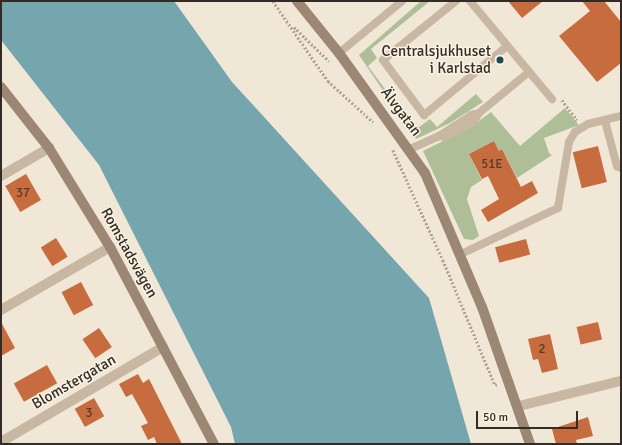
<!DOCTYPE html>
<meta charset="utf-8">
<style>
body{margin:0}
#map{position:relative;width:622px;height:445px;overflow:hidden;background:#f1e7d6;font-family:Signika,sans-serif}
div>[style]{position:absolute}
.green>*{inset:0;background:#aebf97}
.water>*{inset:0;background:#75a6ae}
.building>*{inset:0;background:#c76c3e;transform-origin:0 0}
.path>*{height:2.5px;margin-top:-1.25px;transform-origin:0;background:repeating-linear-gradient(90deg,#b4a28d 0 2px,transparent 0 4px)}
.lane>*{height:8px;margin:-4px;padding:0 4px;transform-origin:4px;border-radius:4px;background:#c8b8a3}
.street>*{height:10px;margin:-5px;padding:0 5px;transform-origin:5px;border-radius:5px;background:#c8b8a3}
.secondary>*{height:10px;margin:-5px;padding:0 5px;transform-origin:5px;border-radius:5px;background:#9c8674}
.dots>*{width:11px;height:11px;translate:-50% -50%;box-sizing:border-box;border:2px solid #f9f1e2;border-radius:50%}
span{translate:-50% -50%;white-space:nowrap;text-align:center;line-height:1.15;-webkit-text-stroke:3px #f9f1e2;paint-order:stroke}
.number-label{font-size:13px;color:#583b2b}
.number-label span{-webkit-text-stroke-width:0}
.poi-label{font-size:15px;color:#332b25}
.right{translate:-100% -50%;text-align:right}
.street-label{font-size:15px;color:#332b25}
.frame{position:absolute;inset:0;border:2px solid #332b25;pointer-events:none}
.scale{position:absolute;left:476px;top:411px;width:102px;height:18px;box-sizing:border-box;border:2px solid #332b25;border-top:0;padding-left:5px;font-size:12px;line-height:14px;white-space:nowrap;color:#332b25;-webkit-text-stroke:3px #f9f1e2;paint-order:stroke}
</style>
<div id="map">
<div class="green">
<div style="clip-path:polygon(421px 1px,430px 1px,371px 49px,377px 58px,368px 66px,415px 130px,430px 119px,437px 127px,476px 94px,483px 102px,450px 123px,416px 139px,359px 55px)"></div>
<div style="clip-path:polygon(565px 108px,579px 125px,544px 138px,549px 153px,552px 155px,517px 178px,502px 149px,499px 151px,494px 141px,469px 154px,482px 180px,471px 187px,467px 199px,479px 236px,473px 240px,464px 239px,423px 151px,471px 127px,491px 112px,520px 146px)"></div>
</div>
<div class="water">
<div style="clip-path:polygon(1px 1px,174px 1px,232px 82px,429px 298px,471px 444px,235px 444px,231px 427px,99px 165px,1px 40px)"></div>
</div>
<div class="building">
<div style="clip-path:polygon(508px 1px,543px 1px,522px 18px)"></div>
<div style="clip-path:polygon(582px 1px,604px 1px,621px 22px,621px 63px,597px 82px,559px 36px,590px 11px)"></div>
<div style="clip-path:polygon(494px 141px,499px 151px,502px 149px,521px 187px,532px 181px,538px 193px,488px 222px,481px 210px,499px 199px,488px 176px,482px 179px,469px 154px)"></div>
<div style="left:598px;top:146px;width:37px;height:26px;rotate:76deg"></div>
<div style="left:26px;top:174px;width:30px;height:24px;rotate:60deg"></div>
<div style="left:56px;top:238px;width:22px;height:18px;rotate:58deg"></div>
<div style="left:526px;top:239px;width:16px;height:32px;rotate:75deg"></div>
<div style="left:81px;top:282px;width:26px;height:22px;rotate:62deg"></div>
<div style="clip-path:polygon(1px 322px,15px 348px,1px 356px)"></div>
<div style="left:598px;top:322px;width:18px;height:22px;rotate:77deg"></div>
<div style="left:99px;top:328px;width:23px;height:20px;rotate:56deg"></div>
<div style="clip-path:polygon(550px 334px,558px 369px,542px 373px,538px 359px,533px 360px,528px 339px)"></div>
<div style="left:47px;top:365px;width:21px;height:38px;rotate:61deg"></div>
<div style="clip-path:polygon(138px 374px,143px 383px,149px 379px,182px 444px,157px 444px,154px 437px,148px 440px,141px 426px,148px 423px,132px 394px,126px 397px,119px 384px)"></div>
<div style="left:94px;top:398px;width:21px;height:22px;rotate:61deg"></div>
<div style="clip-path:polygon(588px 417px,593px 436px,576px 440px,577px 444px,556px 444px,552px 429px)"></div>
</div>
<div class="path">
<div style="left:273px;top:1px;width:97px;rotate:55.5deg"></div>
<div style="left:328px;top:81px;width:61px;rotate:42.3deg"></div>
<div style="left:294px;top:27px;width:49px;rotate:44.2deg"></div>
<div style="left:562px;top:100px;width:25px;rotate:53deg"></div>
<div style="left:393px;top:150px;width:121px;rotate:65.6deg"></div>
<div style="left:443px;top:260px;width:135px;rotate:67.4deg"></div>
<div style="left:495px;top:385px;width:2px;rotate:-27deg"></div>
</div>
<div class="lane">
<div style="left:456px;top:1px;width:94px;rotate:141.1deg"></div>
<div style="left:383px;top:60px;width:69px;rotate:53.3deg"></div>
<div style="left:424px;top:115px;width:108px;rotate:-39.7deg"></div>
<div style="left:470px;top:1px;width:128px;rotate:50.1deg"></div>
<div style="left:339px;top:53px;width:82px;rotate:-39.5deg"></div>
<div style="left:605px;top:121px;width:47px;rotate:75.1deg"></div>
<div style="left:617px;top:166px;width:4px;rotate:27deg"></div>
<div style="left:439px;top:136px;width:6px;rotate:9deg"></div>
<div style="left:445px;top:137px;width:33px;rotate:-29deg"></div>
<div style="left:474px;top:121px;width:9px;rotate:-58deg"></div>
<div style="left:479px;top:113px;width:65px;rotate:-39.4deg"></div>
<div style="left:410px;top:149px;width:32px;rotate:-24deg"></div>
<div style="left:439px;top:136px;width:38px;rotate:-33deg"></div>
<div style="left:471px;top:115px;width:8px;rotate:-14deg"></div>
<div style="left:461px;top:254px;width:107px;rotate:-25.4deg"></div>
<div style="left:558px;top:208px;width:67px;rotate:-80.5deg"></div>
<div style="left:569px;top:142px;width:12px;rotate:-59deg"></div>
<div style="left:575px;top:132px;width:15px;rotate:-32deg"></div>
<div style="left:588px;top:124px;width:34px;rotate:-14deg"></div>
</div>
<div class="street">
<div style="left:1px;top:176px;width:56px;rotate:-30.3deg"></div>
<div style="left:1px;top:310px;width:126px;rotate:-30deg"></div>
<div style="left:519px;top:406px;width:105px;rotate:-13.8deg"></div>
<div style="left:1px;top:442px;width:188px;rotate:-30.4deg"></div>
</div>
<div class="secondary">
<div style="left:297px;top:1px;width:67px;rotate:51.1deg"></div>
<div style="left:339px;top:53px;width:148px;rotate:54.4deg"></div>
<div style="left:425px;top:173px;width:146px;rotate:67deg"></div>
<div style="left:482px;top:307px;width:145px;rotate:70.7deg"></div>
<div style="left:1px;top:87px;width:78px;rotate:51.8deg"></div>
<div style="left:49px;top:148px;width:116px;rotate:58.4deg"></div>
<div style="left:110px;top:247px;width:223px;rotate:62.2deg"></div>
</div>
<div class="dots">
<div style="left:500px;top:60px;background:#1b4b54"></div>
</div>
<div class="number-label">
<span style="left:492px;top:164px">51E</span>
<span style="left:23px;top:193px">37</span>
<span style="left:542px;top:349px">2</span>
<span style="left:89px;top:413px">3</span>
</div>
<div class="poi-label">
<span class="right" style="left:491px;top:60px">Centralsjukhuset<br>i Karlstad</span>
</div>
<div class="street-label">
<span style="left:401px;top:112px;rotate:53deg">Älvgatan</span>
<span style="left:129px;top:253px;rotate:61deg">Romstadsvägen</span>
<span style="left:74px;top:382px;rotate:-30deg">Blomstergatan</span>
</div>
<div class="frame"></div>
<div class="scale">50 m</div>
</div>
